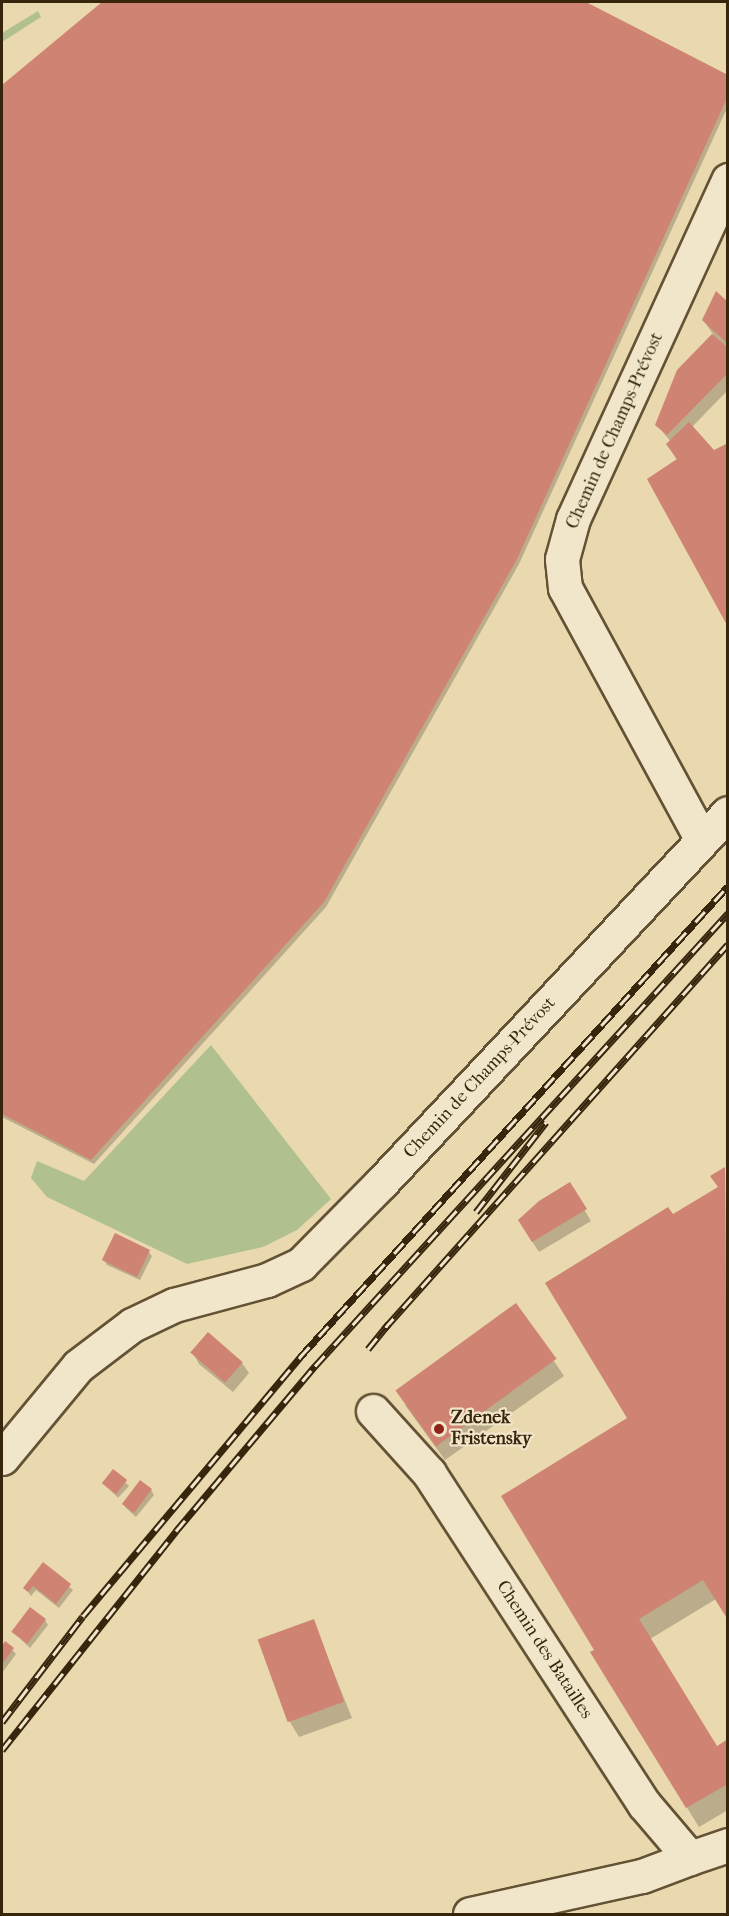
<!DOCTYPE html>
<meta charset="utf-8">
<style>
body{margin:0}
#map{position:relative;width:729px;height:1916px;overflow:hidden;background:#ead8ae;font-family:"IM FELL French Canon",serif}
div>[style]{position:absolute}
.green>*{inset:0;background:#b1c08f}
.shadow>*{inset:0;background:#0003;transform-origin:0 0}
.building>*{inset:0;background:#ce8373;transform-origin:0 0}
.roads{filter:drop-shadow(2px 0 #645234) drop-shadow(-2px 0 #645234) drop-shadow(0 2px #645234) drop-shadow(0 -2px #645234)}
.minor>*{height:33px;margin:-16.5px;padding:0 16.5px;transform-origin:16.5px;border-radius:16.5px;background:#f1e6ca}
.rail>*{height:7px;margin-top:-3.5px;transform-origin:0;background:repeating-linear-gradient(90deg,#f1e6ca 0 14px,#37250c 0 28px);box-sizing:border-box;border-block:2px solid #37250c}
.dots>*{width:16px;height:16px;translate:-50% -50%;box-sizing:border-box;border:3px solid #f1e6ca;border-radius:50%}
span{translate:-50% -50%;white-space:nowrap;text-align:center;line-height:1.15;-webkit-text-stroke:4.5px #f1e6ca;paint-order:stroke}
.street-label{font-size:18px;color:#37250c}
.poi-label{font-size:18px;color:#37250c;font-weight:700}
.left{translate:0 -50%;text-align:left}
.frame{position:absolute;inset:0;border:3px solid #37250c;pointer-events:none}
</style>
<div id="map">
<div class="green">
<div style="clip-path:polygon(38px 11px,41px 17px,2px 42px,2px 33px)"></div>
<div style="clip-path:polygon(211px 1045px,331px 1199px,297px 1230px,263px 1247px,187px 1264px,47px 1197px,31px 1178px,37px 1161px,84px 1181px)"></div>
</div>
<div class="shadow">
<div style="clip-path:polygon(104px 2px,584px 2px,728px 77px,728px 106px,519px 564px,326px 907px,94px 1164px,2px 1117px,2px 87px)"></div>
<div style="clip-path:polygon(728px 304px,728px 390px,692px 427px,714px 452px,728px 624px,677px 460px,668px 445px,671px 442px,657px 425px,679px 371px,713px 334px,703px 320px)"></div>
<div style="clip-path:polygon(725px 1169px,728px 1618px,716px 1599px,650px 1639px,716px 1748px,728px 1741px,728px 1810px,699px 1827px,603px 1672px,596px 1650px,629px 1419px,672px 1216px,719px 1188px)"></div>
<div style="clip-path:polygon(569px 1184px,591px 1221px,539px 1252px,526px 1232px)"></div>
<div style="clip-path:polygon(148px 1251px,152px 1256px,140px 1280px,107px 1265px,104px 1260px)"></div>
<div style="clip-path:polygon(516px 1305px,564px 1376px,445px 1460px,405px 1405px)"></div>
<div style="clip-path:polygon(193px 1353px,242px 1363px,249px 1373px,233px 1392px,199px 1364px)"></div>
<div style="left:113px;top:1471px;width:22px;height:16px;rotate:43deg"></div>
<div style="clip-path:polygon(151px 1490px,154px 1495px,136px 1517px,126px 1508px,123px 1503px)"></div>
<div style="clip-path:polygon(43px 1564px,73px 1590px,59px 1608px,36px 1590px,31px 1596px,25px 1588px)"></div>
<div style="clip-path:polygon(45px 1620px,48px 1625px,30px 1648px,13px 1632px)"></div>
<div style="clip-path:polygon(313px 1621px,352px 1718px,299px 1737px,290px 1722px)"></div>
<div style="clip-path:polygon(6px 1643px,16px 1654px,2px 1673px,2px 1648px)"></div>
</div>
<div class="building">
<div style="clip-path:polygon(102px 2px,586px 2px,728px 75px,728px 96px,517px 559px,324px 902px,91px 1160px,2px 1114px,2px 85px)"></div>
<div style="clip-path:polygon(716px 291px,728px 302px,728px 344px,702px 320px)"></div>
<div style="clip-path:polygon(712px 334px,728px 348px,728px 373px,667px 435px,655px 425px,677px 370px)"></div>
<div style="clip-path:polygon(689px 422px,714px 450px,728px 443px,728px 627px,647px 479px,677px 459px,666px 444px)"></div>
<div style="clip-path:polygon(725px 1167px,728px 1620px,703px 1580px,639px 1619px,717px 1746px,728px 1739px,728px 1784px,686px 1808px,590px 1652px,594px 1650px,501px 1496px,627px 1418px,545px 1283px,668px 1207px,673px 1214px,718px 1187px,710px 1176px)"></div>
<div style="clip-path:polygon(570px 1182px,587px 1209px,532px 1242px,518px 1220px,539px 1201px)"></div>
<div style="left:115px;top:1233px;width:39px;height:30px;rotate:26deg"></div>
<div style="left:516px;top:1303px;width:69px;height:149px;rotate:54deg"></div>
<div style="left:208px;top:1332px;width:46px;height:27px;rotate:41deg"></div>
<div style="left:113px;top:1469px;width:18px;height:18px;rotate:38deg"></div>
<div style="left:140px;top:1480px;width:15px;height:30px;rotate:37deg"></div>
<div style="clip-path:polygon(43px 1562px,71px 1584px,56px 1604px,33px 1586px,28px 1592px,23px 1588px)"></div>
<div style="left:30px;top:1607px;width:20px;height:31px;rotate:37deg"></div>
<div style="left:314px;top:1619px;width:88px;height:60px;rotate:70deg"></div>
<div style="clip-path:polygon(5px 1641px,14px 1648px,2px 1664px,2px 1646px)"></div>
</div>
<div class="roads">
<div class="minor">
<div style="left:702px;top:840px;width:287px;rotate:-118.5deg"></div>
<div style="left:565px;top:588px;width:29px;rotate:-96deg"></div>
<div style="left:562px;top:559px;width:41px;rotate:-74.6deg"></div>
<div style="left:573px;top:519px;width:373px;rotate:-65.4deg"></div>
<div style="left:373px;top:1411px;width:84px;rotate:47.9deg"></div>
<div style="left:429px;top:1473px;width:395px;rotate:57deg"></div>
<div style="left:644px;top:1804px;width:71px;rotate:49.6deg"></div>
<div style="left:690px;top:1858px;width:40px;rotate:-18.9deg"></div>
<div style="left:2px;top:1458px;width:119px;rotate:-50.4deg"></div>
<div style="left:78px;top:1366px;width:68px;rotate:-37.2deg"></div>
<div style="left:132px;top:1325px;width:47px;rotate:-25.5deg"></div>
<div style="left:174px;top:1305px;width:96px;rotate:-15deg"></div>
<div style="left:267px;top:1280px;width:38px;rotate:-25deg"></div>
<div style="left:301px;top:1264px;width:114px;rotate:-45.4deg"></div>
<div style="left:381px;top:1183px;width:507px;rotate:-46.84deg"></div>
<div style="left:470px;top:1914px;width:176px;rotate:-12.5deg"></div>
<div style="left:642px;top:1876px;width:51px;rotate:-20.6deg"></div>
</div>
</div>
<div class="rail">
<div style="left:476px;top:1212px;width:114px;rotate:-52.1deg"></div>
<div style="left:384px;top:1329px;width:516px;rotate:-48.22deg"></div>
<div style="left:368px;top:1349px;width:33px;rotate:-51deg"></div>
<div style="left:2px;top:1722px;width:133px;rotate:-52.6deg"></div>
<div style="left:83px;top:1616px;width:338px;rotate:-50deg"></div>
<div style="left:300px;top:1357px;width:636px;rotate:-47.74deg"></div>
<div style="left:2px;top:1750px;width:280px;rotate:-51.5deg"></div>
<div style="left:176px;top:1531px;width:216px;rotate:-49.9deg"></div>
<div style="left:315px;top:1366px;width:613px;rotate:-47.64deg"></div>
</div>
<div class="dots">
<div style="left:439px;top:1429px;background:#8f2418"></div>
</div>
<div class="street-label">
<span style="left:615px;top:431px;rotate:-66deg">Chemin de Champs-Prévost</span>
<span style="left:480px;top:1078px;rotate:-47deg">Chemin de Champs-Prévost</span>
<span style="left:544px;top:1650px;rotate:57deg">Chemin des Batailles</span>
</div>
<div class="poi-label">
<span class="left" style="left:451px;top:1429px">Zdenek<br>Fristensky</span>
</div>
<div class="frame"></div>
</div>
